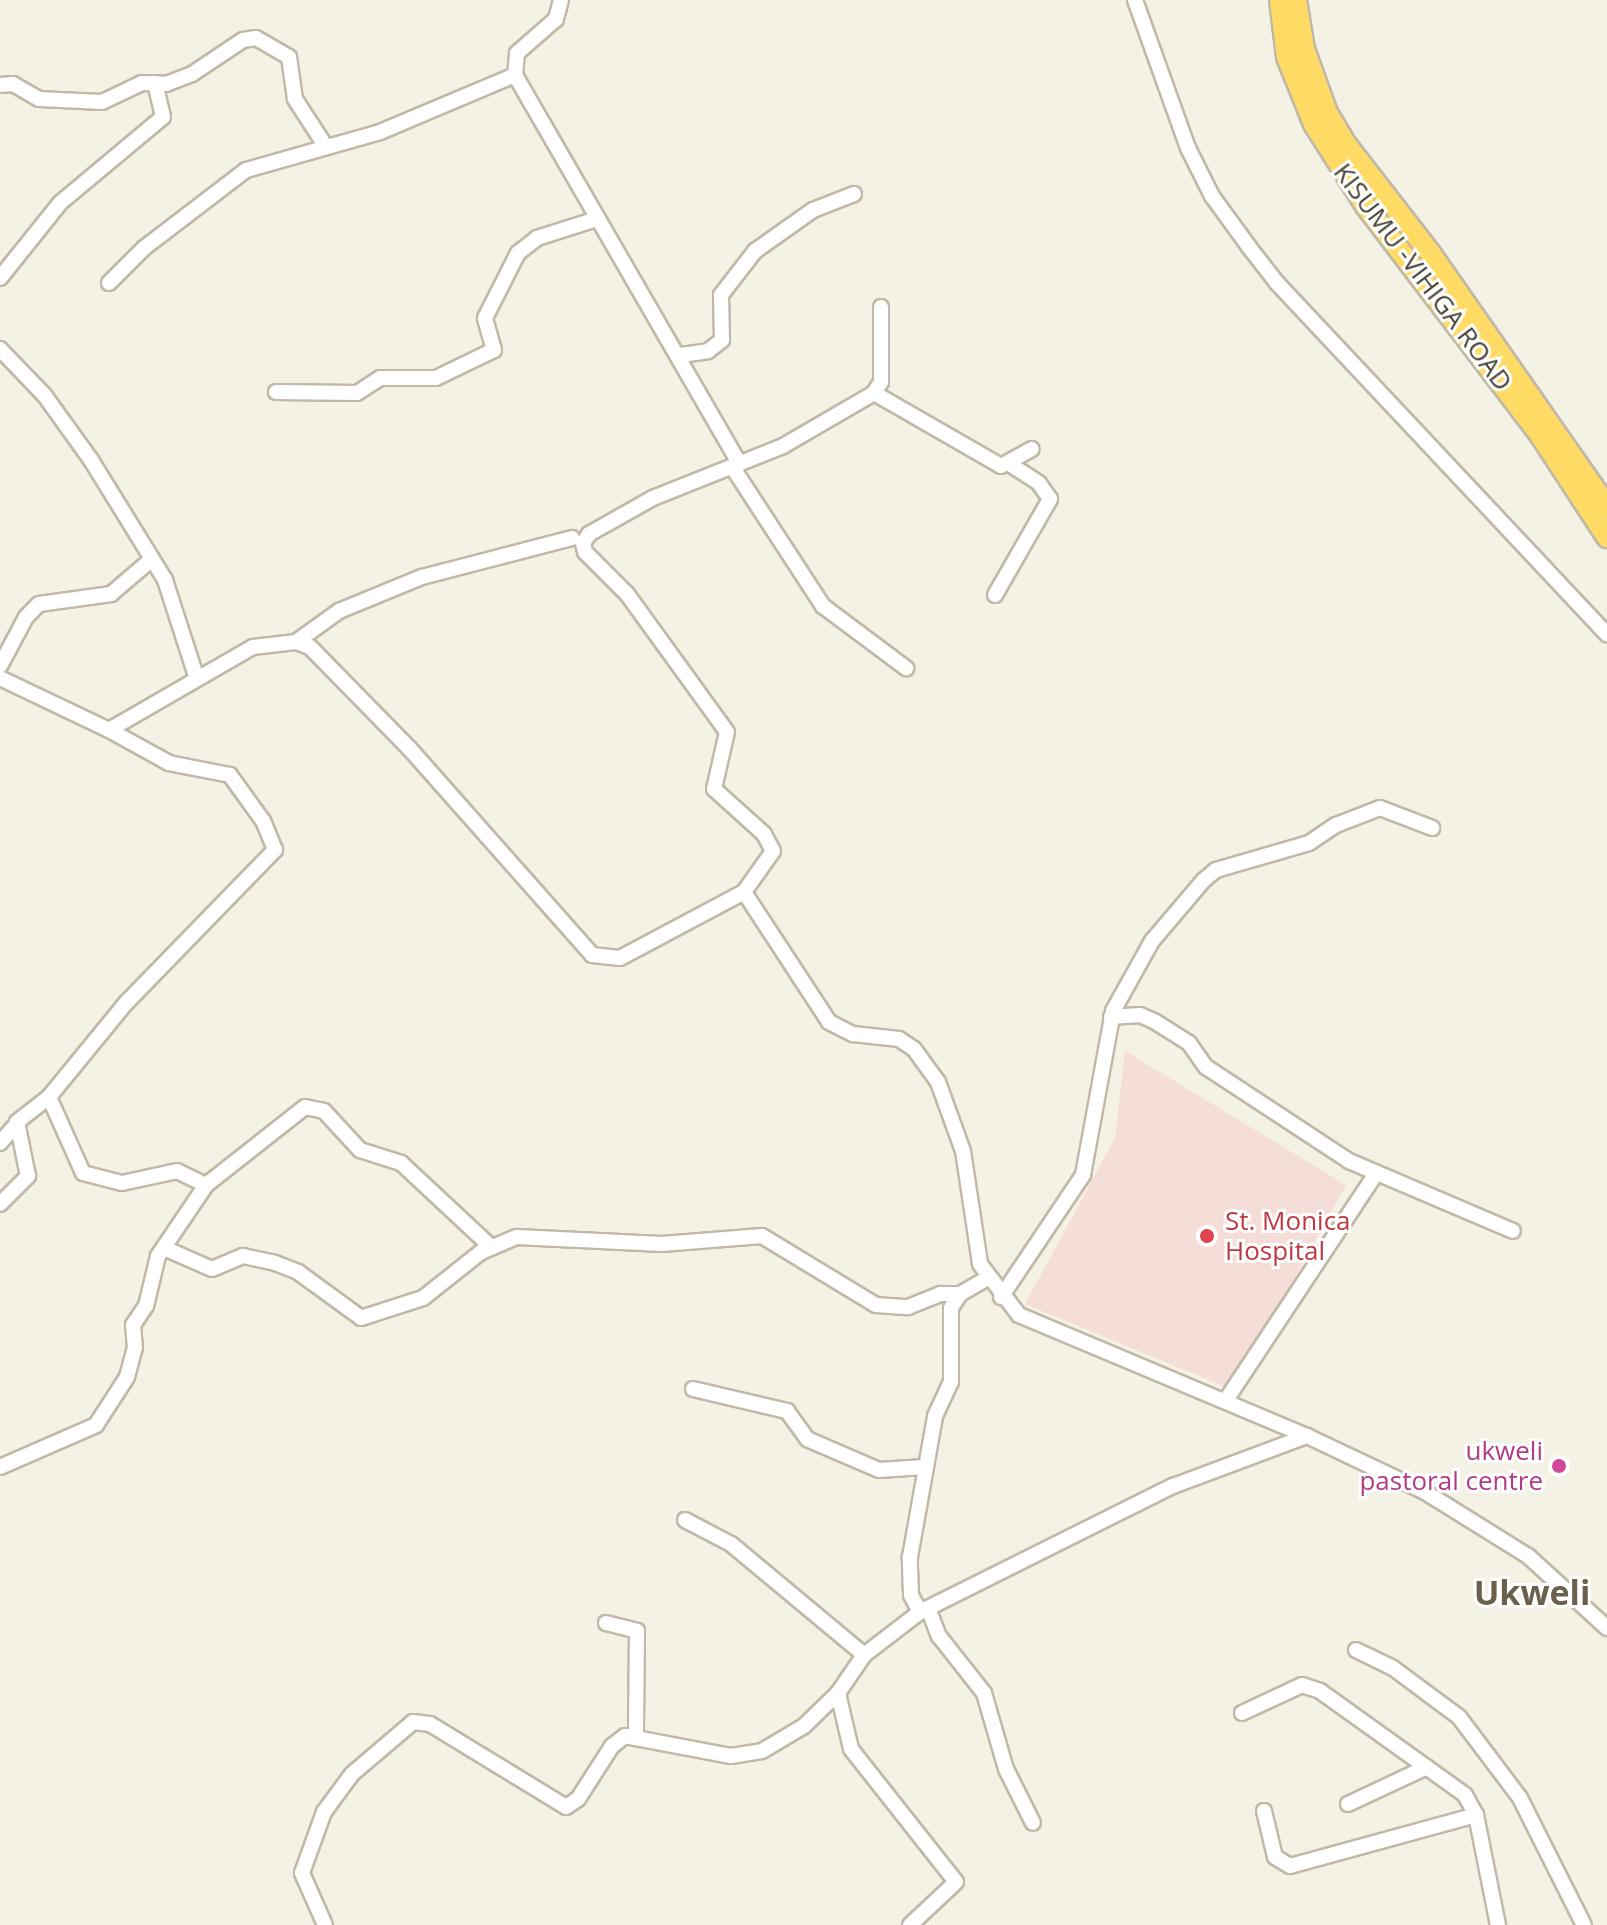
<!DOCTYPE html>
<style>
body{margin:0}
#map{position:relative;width:1607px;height:1925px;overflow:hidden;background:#f4f1e5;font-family:"Open Sans",sans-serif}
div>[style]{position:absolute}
.medical>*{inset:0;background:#f5ded7}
.roads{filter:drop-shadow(2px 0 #c0b9a7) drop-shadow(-2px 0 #c0b9a7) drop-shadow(0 2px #c0b9a7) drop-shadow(0 -2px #c0b9a7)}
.minor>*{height:14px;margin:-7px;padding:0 7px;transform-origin:7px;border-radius:7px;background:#fff}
.highway>*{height:20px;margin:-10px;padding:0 10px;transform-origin:10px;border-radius:10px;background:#ffdb65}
.dots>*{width:22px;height:22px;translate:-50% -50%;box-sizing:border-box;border:4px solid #fff;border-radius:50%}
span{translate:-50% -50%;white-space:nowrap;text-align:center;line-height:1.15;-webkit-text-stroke:6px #fff;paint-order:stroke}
.street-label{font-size:26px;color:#464134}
.health-label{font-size:26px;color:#be3a42}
.left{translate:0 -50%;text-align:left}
.hotel-label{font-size:26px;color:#b23c85}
.right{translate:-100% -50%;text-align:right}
.district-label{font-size:34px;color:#6a604b;font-weight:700}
</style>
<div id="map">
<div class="medical">
<div style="clip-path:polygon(1125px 1051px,1346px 1185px,1233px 1390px,1025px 1304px,1115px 1138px)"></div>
</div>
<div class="roads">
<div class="minor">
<div style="left:561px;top:0;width:20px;rotate:105deg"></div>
<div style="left:556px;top:19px;width:52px;rotate:138.9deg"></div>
<div style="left:517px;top:53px;width:22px;rotate:95deg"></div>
<div style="left:515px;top:75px;width:449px;rotate:60deg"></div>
<div style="left:1135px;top:0;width:157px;rotate:70.3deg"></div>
<div style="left:1188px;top:148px;width:54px;rotate:63.4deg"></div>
<div style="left:1212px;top:196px;width:63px;rotate:54deg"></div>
<div style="left:1249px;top:247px;width:46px;rotate:52.1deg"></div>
<div style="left:1277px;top:283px;width:482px;rotate:46.8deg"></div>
<div style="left:0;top:85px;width:13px;rotate:-4deg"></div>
<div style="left:13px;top:84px;width:30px;rotate:30deg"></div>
<div style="left:39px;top:99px;width:63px;rotate:2.7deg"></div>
<div style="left:102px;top:102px;width:44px;rotate:-25.4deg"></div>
<div style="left:142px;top:83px;width:24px;rotate:2deg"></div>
<div style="left:166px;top:84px;width:28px;rotate:-21deg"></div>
<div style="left:192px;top:74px;width:61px;rotate:-33.7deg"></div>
<div style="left:243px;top:40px;width:13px;rotate:-9deg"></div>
<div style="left:256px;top:38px;width:38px;rotate:30deg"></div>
<div style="left:289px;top:57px;width:42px;rotate:81.9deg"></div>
<div style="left:295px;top:99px;width:57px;rotate:57.1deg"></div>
<div style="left:0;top:278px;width:96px;rotate:-51.3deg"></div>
<div style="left:60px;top:203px;width:134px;rotate:-39.9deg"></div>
<div style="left:163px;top:117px;width:35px;rotate:-103deg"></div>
<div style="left:109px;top:283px;width:49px;rotate:-45deg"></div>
<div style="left:144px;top:248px;width:128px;rotate:-37.4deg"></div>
<div style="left:246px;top:170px;width:139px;rotate:-15.8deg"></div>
<div style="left:380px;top:132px;width:147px;rotate:-22.9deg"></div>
<div style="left:0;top:349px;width:65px;rotate:46.2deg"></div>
<div style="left:45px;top:396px;width:79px;rotate:54.3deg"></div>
<div style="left:91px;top:460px;width:141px;rotate:58.3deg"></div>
<div style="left:165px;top:580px;width:101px;rotate:72.1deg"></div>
<div style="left:681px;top:355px;width:27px;rotate:-8deg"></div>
<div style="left:708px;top:351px;width:18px;rotate:-38deg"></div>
<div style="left:722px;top:340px;width:45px;rotate:-91.3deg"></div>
<div style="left:721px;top:295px;width:56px;rotate:-52.3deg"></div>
<div style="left:755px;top:251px;width:71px;rotate:-35.3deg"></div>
<div style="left:813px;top:210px;width:44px;rotate:-21.3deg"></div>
<div style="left:276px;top:392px;width:81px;rotate:0.7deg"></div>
<div style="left:357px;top:393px;width:27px;rotate:-33deg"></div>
<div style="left:380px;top:378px;width:56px"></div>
<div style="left:436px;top:378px;width:64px;rotate:-25.8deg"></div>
<div style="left:494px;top:350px;width:33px;rotate:-106deg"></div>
<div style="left:485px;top:318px;width:73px;rotate:-63.1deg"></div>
<div style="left:518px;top:253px;width:24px;rotate:-38deg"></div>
<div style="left:537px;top:238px;width:63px;rotate:-17.6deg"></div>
<div style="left:874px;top:393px;width:146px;rotate:29.9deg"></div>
<div style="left:1001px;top:466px;width:35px;rotate:-29deg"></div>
<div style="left:733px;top:468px;width:165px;rotate:56.9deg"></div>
<div style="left:823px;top:606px;width:104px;rotate:36.8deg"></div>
<div style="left:995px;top:595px;width:111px;rotate:-60.2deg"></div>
<div style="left:1050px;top:499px;width:19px;rotate:-125deg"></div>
<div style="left:1039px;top:483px;width:33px;rotate:-147deg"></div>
<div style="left:296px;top:642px;width:53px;rotate:-35.8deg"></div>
<div style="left:339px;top:611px;width:90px;rotate:-22.3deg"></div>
<div style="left:422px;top:577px;width:155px;rotate:-14.6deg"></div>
<div style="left:0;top:666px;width:55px;rotate:-62deg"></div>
<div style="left:26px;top:617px;width:18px;rotate:-45deg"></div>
<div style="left:39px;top:604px;width:73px;rotate:-7.9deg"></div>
<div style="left:111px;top:594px;width:54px;rotate:-40.5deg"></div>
<div style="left:0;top:678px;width:121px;rotate:25.5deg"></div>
<div style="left:109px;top:730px;width:166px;rotate:-30deg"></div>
<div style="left:253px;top:647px;width:43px;rotate:-6.6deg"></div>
<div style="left:296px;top:642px;width:15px;rotate:20deg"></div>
<div style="left:310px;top:647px;width:141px;rotate:45.6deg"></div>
<div style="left:409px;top:748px;width:276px;rotate:48.5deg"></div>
<div style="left:592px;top:955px;width:28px;rotate:6deg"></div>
<div style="left:620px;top:958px;width:140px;rotate:-28deg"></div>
<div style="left:744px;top:892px;width:155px;rotate:56.8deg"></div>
<div style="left:829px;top:1022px;width:27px;rotate:27deg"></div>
<div style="left:853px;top:1034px;width:46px;rotate:6.2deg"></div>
<div style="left:899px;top:1039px;width:18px;rotate:34deg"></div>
<div style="left:914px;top:1049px;width:41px;rotate:54deg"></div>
<div style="left:938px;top:1082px;width:73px;rotate:70.1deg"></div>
<div style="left:963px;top:1151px;width:114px;rotate:81.4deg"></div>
<div style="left:980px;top:1264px;width:64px;rotate:52.6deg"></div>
<div style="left:1019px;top:1315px;width:312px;rotate:22.8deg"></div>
<div style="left:1307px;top:1436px;width:131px;rotate:25.4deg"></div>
<div style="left:1425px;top:1492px;width:121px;rotate:31.9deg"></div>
<div style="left:1528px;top:1556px;width:107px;rotate:42.3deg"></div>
<div style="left:744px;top:892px;width:50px;rotate:-54.7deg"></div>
<div style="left:773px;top:851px;width:19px;rotate:-118deg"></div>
<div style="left:764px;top:834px;width:67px;rotate:-138deg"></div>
<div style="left:714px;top:789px;width:58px;rotate:-77.2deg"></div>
<div style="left:727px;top:732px;width:170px;rotate:-125.9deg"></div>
<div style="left:627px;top:594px;width:59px;rotate:-135deg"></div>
<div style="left:585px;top:552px;width:9px;rotate:-103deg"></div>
<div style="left:583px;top:543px;width:11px;rotate:-56deg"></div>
<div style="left:589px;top:534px;width:73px;rotate:-29.4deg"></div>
<div style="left:653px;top:498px;width:140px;rotate:-21.8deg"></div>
<div style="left:783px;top:446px;width:105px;rotate:-30.2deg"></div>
<div style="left:874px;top:393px;width:13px;rotate:-58deg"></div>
<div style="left:881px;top:382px;width:75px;rotate:-90deg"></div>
<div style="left:1111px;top:1017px;width:29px;rotate:-4deg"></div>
<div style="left:1140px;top:1015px;width:15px;rotate:23deg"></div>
<div style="left:1154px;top:1021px;width:41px;rotate:32.2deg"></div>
<div style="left:1189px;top:1043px;width:29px;rotate:55deg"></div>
<div style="left:1206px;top:1067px;width:171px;rotate:33.3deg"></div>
<div style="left:1349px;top:1161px;width:178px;rotate:23.1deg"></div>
<div style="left:49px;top:1097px;width:83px;rotate:65.9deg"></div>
<div style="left:83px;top:1173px;width:40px;rotate:14.4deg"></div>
<div style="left:122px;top:1183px;width:56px;rotate:-12.3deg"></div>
<div style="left:177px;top:1171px;width:32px;rotate:26deg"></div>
<div style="left:0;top:1143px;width:21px;rotate:-49deg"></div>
<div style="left:0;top:1204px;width:40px;rotate:-45deg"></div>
<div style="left:28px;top:1176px;width:55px;rotate:-101.5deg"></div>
<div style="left:17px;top:1122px;width:41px;rotate:-38deg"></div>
<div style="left:49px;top:1097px;width:122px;rotate:-50.7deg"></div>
<div style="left:126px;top:1003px;width:214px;rotate:-45.8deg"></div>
<div style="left:275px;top:850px;width:31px;rotate:-112deg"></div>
<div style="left:263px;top:821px;width:57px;rotate:-125.7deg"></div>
<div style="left:230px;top:775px;width:62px;rotate:-168.9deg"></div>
<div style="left:169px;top:763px;width:68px;rotate:-151.2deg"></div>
<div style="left:164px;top:1248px;width:52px;rotate:23.6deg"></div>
<div style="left:212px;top:1269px;width:34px;rotate:-23deg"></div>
<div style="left:243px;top:1256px;width:33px;rotate:12deg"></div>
<div style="left:275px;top:1263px;width:25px;rotate:21deg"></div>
<div style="left:298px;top:1272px;width:78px;rotate:36.1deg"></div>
<div style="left:361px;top:1318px;width:65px;rotate:-17.9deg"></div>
<div style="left:423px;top:1298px;width:74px;rotate:-38.4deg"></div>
<div style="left:481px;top:1252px;width:39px;rotate:-23deg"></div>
<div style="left:517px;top:1237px;width:145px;rotate:2.8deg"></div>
<div style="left:662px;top:1244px;width:100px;rotate:-4.6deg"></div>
<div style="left:762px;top:1236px;width:133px;rotate:31.2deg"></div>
<div style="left:876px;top:1305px;width:32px;rotate:4deg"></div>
<div style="left:908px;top:1307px;width:35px;rotate:-22deg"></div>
<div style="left:940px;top:1294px;width:20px"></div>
<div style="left:1001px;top:1297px;width:147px;rotate:-56.1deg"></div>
<div style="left:1083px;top:1175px;width:167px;rotate:-79.6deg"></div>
<div style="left:1113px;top:1011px;width:80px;rotate:-60.9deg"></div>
<div style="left:1152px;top:941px;width:80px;rotate:-49.6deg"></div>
<div style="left:1204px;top:880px;width:16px;rotate:-40deg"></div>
<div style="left:1216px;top:870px;width:97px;rotate:-16.2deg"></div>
<div style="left:1309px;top:843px;width:32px;rotate:-34deg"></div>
<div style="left:1336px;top:825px;width:47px;rotate:-21.1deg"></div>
<div style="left:1380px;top:808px;width:56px;rotate:21deg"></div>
<div style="left:693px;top:1389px;width:97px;rotate:13.2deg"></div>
<div style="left:787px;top:1411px;width:34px;rotate:54deg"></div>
<div style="left:807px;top:1439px;width:78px;rotate:23.3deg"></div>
<div style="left:879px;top:1470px;width:45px;rotate:-3.8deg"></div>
<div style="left:1226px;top:1400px;width:270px;rotate:-56.5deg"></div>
<div style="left:0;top:1467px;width:105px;rotate:-23.6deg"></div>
<div style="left:96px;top:1425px;width:57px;rotate:-57.1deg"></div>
<div style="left:127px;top:1377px;width:30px;rotate:-75deg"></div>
<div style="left:135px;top:1348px;width:23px;rotate:-95deg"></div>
<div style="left:133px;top:1325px;width:23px;rotate:-56deg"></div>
<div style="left:146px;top:1306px;width:51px;rotate:-76.5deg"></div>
<div style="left:158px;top:1256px;width:86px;rotate:-55.9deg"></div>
<div style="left:206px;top:1185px;width:126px;rotate:-38.2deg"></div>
<div style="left:305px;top:1107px;width:19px;rotate:12deg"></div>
<div style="left:324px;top:1111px;width:53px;rotate:47.3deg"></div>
<div style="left:360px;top:1150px;width:43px;rotate:17.6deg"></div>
<div style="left:401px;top:1163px;width:122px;rotate:43deg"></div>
<div style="left:685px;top:1520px;width:52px;rotate:27.6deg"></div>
<div style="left:731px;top:1544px;width:173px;rotate:39.8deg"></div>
<div style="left:928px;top:1608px;width:30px;rotate:69deg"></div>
<div style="left:939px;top:1636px;width:73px;rotate:51.7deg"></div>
<div style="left:984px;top:1693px;width:79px;rotate:73.9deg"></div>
<div style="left:1006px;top:1769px;width:60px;rotate:63.4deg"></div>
<div style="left:920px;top:1612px;width:19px;rotate:-118deg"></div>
<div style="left:911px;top:1595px;width:38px;rotate:-92deg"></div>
<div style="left:910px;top:1557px;width:143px;rotate:-79.9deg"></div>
<div style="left:935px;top:1416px;width:38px;rotate:-65deg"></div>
<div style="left:951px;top:1382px;width:74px;rotate:-90deg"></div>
<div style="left:951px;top:1308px;width:17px;rotate:-57deg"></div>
<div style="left:960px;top:1294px;width:30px;rotate:-30deg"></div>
<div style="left:606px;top:1623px;width:32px;rotate:14deg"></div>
<div style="left:637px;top:1631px;width:104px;rotate:90.6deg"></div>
<div style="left:1356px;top:1650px;width:41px;rotate:25.9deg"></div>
<div style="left:1393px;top:1668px;width:82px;rotate:36.6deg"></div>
<div style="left:1459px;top:1717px;width:101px;rotate:53deg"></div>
<div style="left:1520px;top:1798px;width:142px;rotate:63.3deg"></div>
<div style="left:838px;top:1693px;width:57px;rotate:76.9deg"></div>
<div style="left:851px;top:1749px;width:169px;rotate:51.7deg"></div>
<div style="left:956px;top:1882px;width:63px;rotate:136.9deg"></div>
<div style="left:1242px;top:1713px;width:66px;rotate:-25deg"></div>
<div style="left:1302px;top:1685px;width:19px;rotate:18deg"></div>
<div style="left:1320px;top:1691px;width:178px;rotate:35.6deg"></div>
<div style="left:1465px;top:1795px;width:23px;rotate:61deg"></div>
<div style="left:1348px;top:1804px;width:87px;rotate:-25.1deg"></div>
<div style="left:1264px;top:1811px;width:47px;rotate:76.6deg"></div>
<div style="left:1275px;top:1857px;width:17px;rotate:31deg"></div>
<div style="left:1290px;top:1866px;width:193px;rotate:-15.3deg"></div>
<div style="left:1476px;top:1815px;width:112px;rotate:78.7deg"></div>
<div style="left:325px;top:1925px;width:57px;rotate:-113.9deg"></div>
<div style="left:302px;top:1873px;width:65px;rotate:-70.2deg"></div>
<div style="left:324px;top:1812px;width:47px;rotate:-53.6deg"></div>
<div style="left:352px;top:1774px;width:80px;rotate:-40.4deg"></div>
<div style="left:413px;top:1722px;width:17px;rotate:7deg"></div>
<div style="left:430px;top:1724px;width:159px;rotate:31.4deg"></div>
<div style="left:566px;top:1807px;width:14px;rotate:-34deg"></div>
<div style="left:578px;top:1799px;width:63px;rotate:-57.3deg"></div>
<div style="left:612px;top:1746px;width:16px;rotate:-38deg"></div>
<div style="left:625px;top:1736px;width:108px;rotate:10.7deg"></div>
<div style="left:731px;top:1756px;width:31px;rotate:-9deg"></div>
<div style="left:762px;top:1751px;width:49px;rotate:-30.8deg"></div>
<div style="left:804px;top:1726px;width:47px;rotate:-44.1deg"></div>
<div style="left:838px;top:1693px;width:46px;rotate:-55.6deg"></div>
<div style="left:864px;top:1655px;width:71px;rotate:-37.5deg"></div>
<div style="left:920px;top:1612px;width:283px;rotate:-26.5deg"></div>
<div style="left:1173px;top:1486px;width:143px;rotate:-20.5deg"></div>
</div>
<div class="highway">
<div style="left:1280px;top:0;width:57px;rotate:83deg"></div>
<div style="left:1287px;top:57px;width:72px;rotate:68.1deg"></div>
<div style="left:1314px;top:124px;width:97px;rotate:57.6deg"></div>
<div style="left:1366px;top:206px;width:289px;rotate:52.7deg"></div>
<div style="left:1541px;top:436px;width:121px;rotate:56.8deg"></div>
<div style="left:1296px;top:0;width:50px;rotate:80.7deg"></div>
<div style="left:1304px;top:49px;width:68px;rotate:70.2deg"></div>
<div style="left:1327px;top:113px;width:39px;rotate:59deg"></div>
<div style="left:1347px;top:146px;width:135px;rotate:52.2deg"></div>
<div style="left:1430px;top:253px;width:310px;rotate:55.1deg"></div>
</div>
</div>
<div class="dots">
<div style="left:1207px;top:1236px;background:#e0444e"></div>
<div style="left:1559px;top:1466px;background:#d1479c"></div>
</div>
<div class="street-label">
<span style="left:1423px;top:277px;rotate:53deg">KISUMU -VIHIGA ROAD</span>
</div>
<div class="health-label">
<span class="left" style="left:1225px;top:1236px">St. Monica<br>Hospital</span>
</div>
<div class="hotel-label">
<span class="right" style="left:1543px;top:1466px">ukweli<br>pastoral centre</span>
</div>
<div class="district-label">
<span style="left:1532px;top:1593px">Ukweli</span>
</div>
</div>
